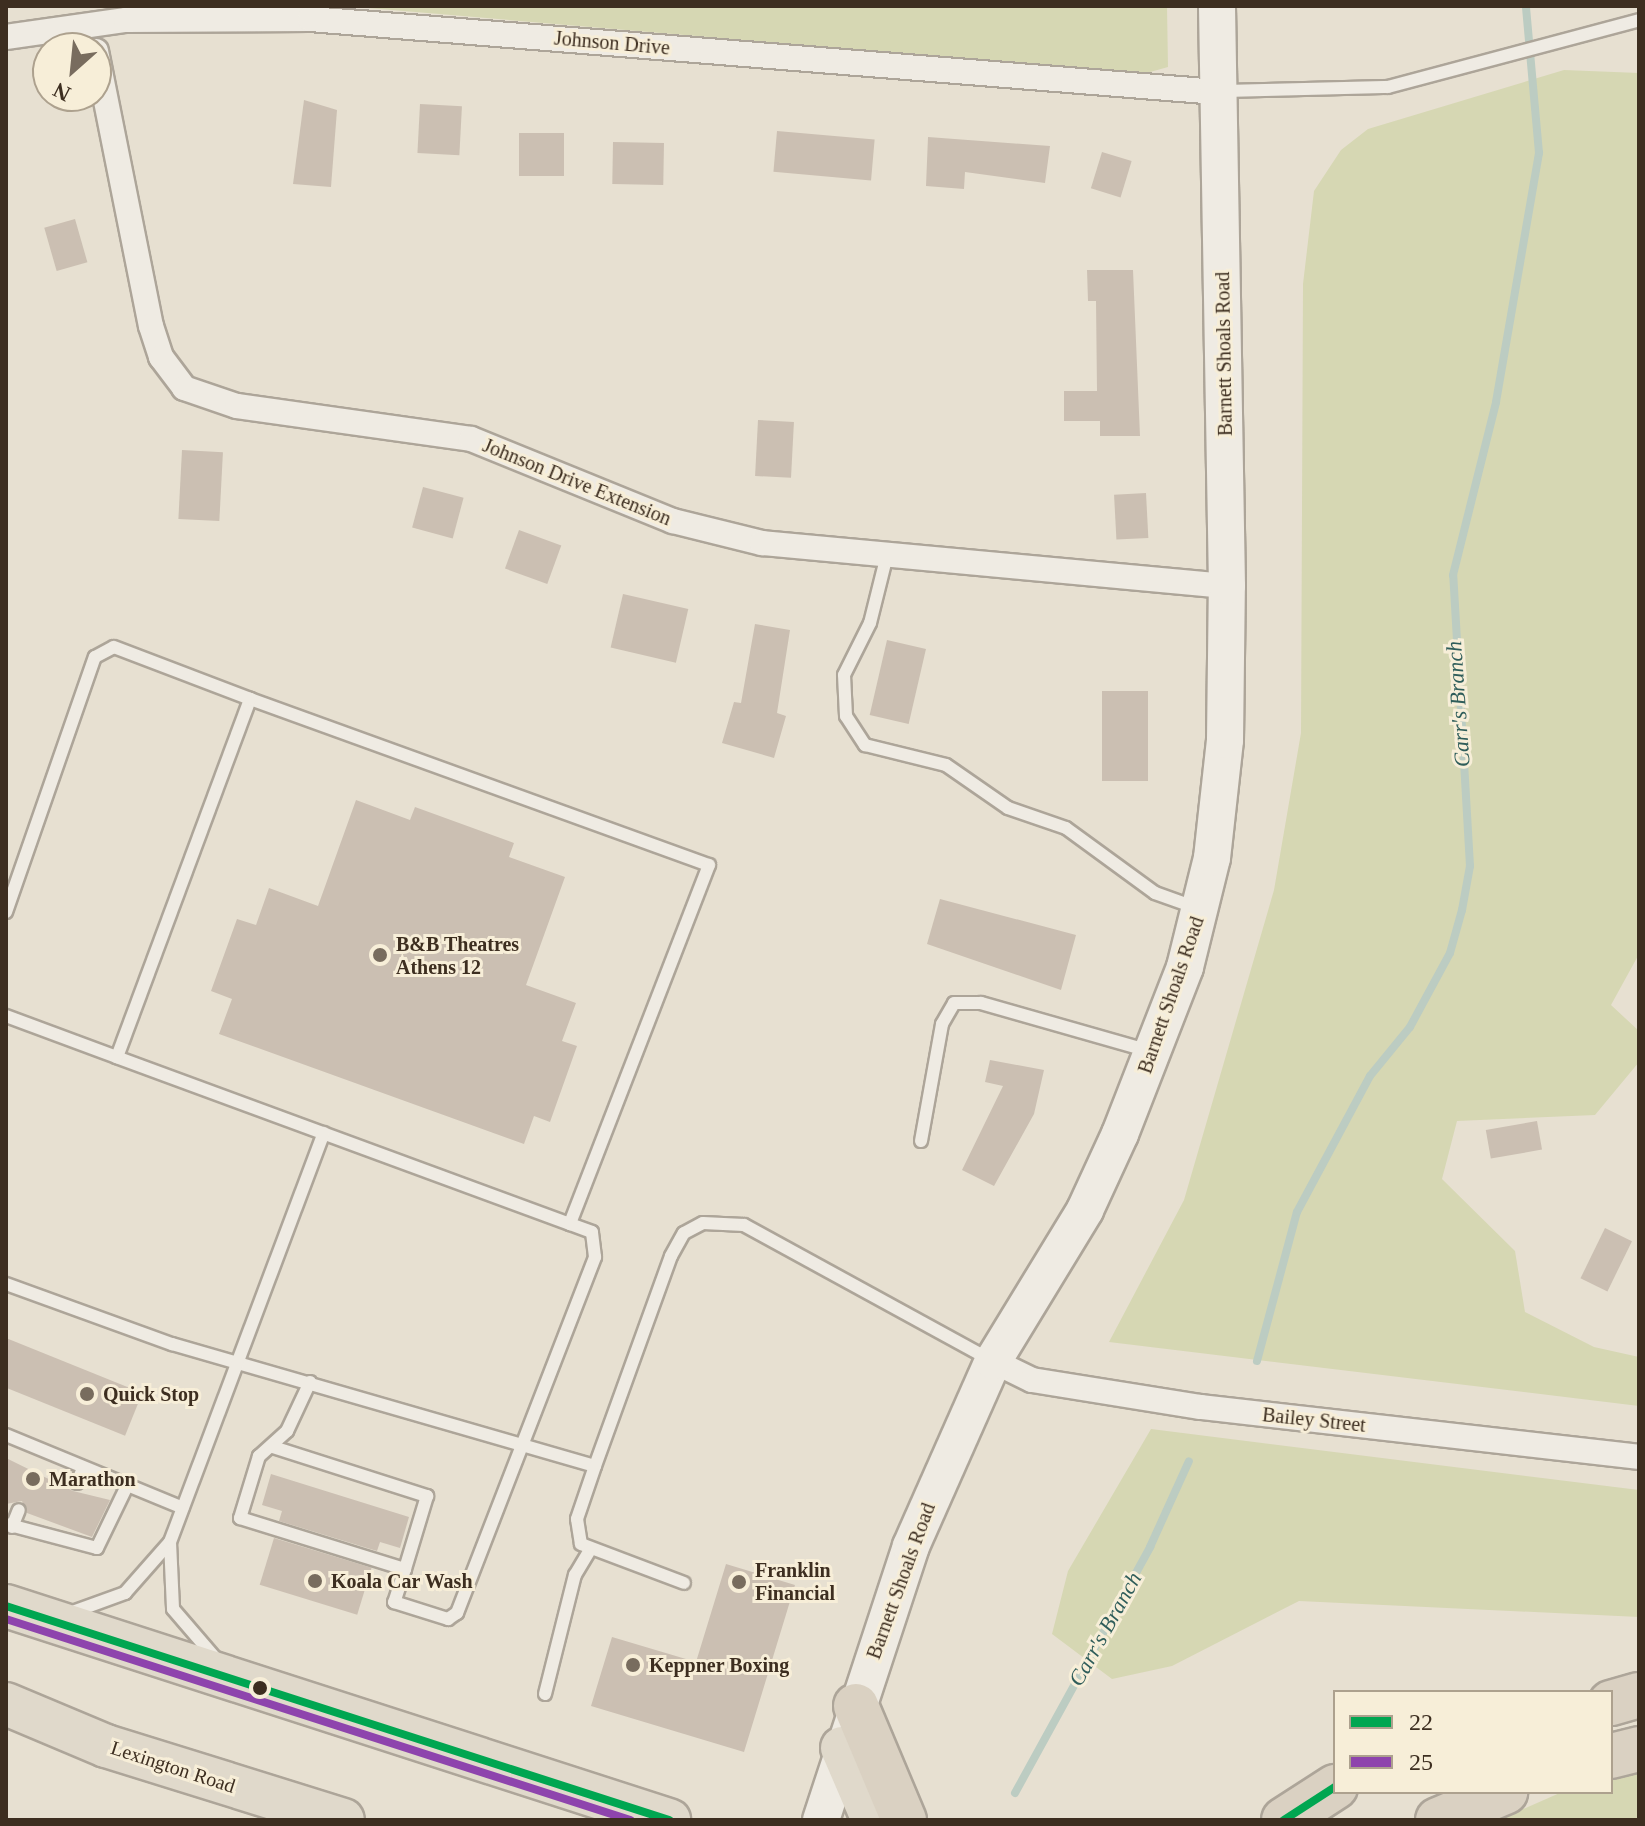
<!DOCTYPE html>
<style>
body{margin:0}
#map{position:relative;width:1645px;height:1826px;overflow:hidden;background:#e7e0d1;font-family:Georgia,serif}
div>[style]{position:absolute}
.green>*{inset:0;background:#d6d7b3}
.stream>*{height:8px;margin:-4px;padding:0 4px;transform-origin:4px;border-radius:4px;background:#bcccc2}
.building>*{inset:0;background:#cbbfb2;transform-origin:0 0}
.roads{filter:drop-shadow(2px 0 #ada599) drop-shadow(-2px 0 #ada599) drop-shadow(0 2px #ada599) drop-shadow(0 -2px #ada599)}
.service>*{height:12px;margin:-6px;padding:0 6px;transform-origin:6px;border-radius:6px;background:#efebe3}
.minor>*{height:24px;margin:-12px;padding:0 12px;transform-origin:12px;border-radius:12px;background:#efebe3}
.secondary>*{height:36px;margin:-18px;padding:0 18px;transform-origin:18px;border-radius:18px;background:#efebe3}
.trunk>*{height:42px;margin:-21px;padding:0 21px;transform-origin:21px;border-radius:21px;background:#e0d9cb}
.motorway>*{height:44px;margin:-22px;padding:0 22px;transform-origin:22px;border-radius:22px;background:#dad1c2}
.bus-1>*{height:8px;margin:-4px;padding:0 4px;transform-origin:4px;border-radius:4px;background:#00a651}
.bus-2>*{height:8px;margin:-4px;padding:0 4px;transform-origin:4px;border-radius:4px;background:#8e44ad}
.dots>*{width:22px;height:22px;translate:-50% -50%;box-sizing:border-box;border:4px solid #f7eed8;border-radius:50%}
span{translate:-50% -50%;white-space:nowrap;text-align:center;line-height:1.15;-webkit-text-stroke:6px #f7eed8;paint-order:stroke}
.street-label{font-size:20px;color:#3d2e20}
.poi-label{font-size:20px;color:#3d2e20;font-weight:700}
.left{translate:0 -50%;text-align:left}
.water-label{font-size:22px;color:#2f5d5a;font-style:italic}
.frame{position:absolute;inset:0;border:8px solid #3d2e20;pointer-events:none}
.legend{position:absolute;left:1333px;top:1690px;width:280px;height:104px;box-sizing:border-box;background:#f7eed8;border:2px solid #ada18e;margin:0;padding:10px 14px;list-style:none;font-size:24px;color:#3d2e20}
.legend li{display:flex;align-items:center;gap:16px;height:40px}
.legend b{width:40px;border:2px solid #ada18e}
.north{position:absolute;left:32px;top:32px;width:80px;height:80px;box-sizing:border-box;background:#f7eed8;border:2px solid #ada18e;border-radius:50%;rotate:207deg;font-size:22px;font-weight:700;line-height:32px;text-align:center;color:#3d2e20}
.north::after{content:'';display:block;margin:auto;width:28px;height:36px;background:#786c5e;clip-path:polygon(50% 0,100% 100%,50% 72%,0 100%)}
</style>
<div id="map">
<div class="green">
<div style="clip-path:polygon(345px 6px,1167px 6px,1168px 67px,1143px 74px)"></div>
<div style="clip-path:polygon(1564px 70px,1639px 73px,1639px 954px,1611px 1005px,1639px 1031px,1639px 1062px,1595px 1115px,1457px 1121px,1442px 1179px,1515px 1251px,1525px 1312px,1594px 1347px,1639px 1357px,1639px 1406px,1109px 1342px,1184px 1200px,1274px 890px,1301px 733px,1303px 284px,1314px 191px,1341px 150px,1368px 129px)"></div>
<div style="clip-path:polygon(1151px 1429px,1639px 1490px,1639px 1617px,1299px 1601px,1172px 1666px,1112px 1679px,1052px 1634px,1068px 1571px)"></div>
<div style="clip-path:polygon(1639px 1772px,1639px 1820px,1498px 1820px,1562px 1792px,1611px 1792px,1611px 1779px)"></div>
</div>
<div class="stream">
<div style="left:1257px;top:1361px;width:154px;rotate:-75deg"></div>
<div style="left:1297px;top:1212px;width:154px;rotate:-61.8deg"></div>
<div style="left:1370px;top:1076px;width:63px;rotate:-50.8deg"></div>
<div style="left:1410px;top:1027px;width:84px;rotate:-61.6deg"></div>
<div style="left:1450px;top:953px;width:45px;rotate:-74.4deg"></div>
<div style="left:1462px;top:910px;width:45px;rotate:-79.7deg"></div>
<div style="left:1470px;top:866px;width:291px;rotate:-93.3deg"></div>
<div style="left:1453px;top:575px;width:178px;rotate:-76deg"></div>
<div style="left:1496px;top:402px;width:253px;rotate:-80.2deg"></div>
<div style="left:1539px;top:153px;width:148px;rotate:-95.1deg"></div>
<div style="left:1015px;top:1793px;width:281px;rotate:-61.2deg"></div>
<div style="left:1150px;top:1547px;width:94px;rotate:-65.6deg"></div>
</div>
<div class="building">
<div style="clip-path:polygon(304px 100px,337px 110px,331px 187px,293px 184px)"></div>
<div style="left:420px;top:104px;width:42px;height:49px;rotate:3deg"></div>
<div style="left:777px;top:131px;width:98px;height:41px;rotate:5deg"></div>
<div style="left:519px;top:133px;width:45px;height:43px"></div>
<div style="clip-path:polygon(928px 137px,1050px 146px,1045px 183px,965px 172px,964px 189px,926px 186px)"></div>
<div style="left:613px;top:142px;width:51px;height:42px;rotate:1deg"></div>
<div style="left:1102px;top:152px;width:31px;height:38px;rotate:17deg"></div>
<div style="left:75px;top:219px;width:45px;height:32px;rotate:74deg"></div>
<div style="clip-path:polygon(1087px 270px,1133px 270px,1140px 436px,1100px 436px,1100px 421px,1064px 421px,1064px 391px,1097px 391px,1096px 301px,1088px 301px)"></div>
<div style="left:758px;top:420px;width:36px;height:56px;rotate:3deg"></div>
<div style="left:182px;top:450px;width:41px;height:69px;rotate:3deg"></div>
<div style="left:423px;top:487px;width:42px;height:42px;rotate:15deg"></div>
<div style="left:1146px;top:493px;width:45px;height:32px;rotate:87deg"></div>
<div style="left:519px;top:530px;width:45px;height:41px;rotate:20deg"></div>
<div style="left:623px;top:594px;width:67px;height:55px;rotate:13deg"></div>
<div style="clip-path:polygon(755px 624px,790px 630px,777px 713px,786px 716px,774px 758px,722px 743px,734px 702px,741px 703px)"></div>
<div style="left:887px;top:640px;width:40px;height:77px;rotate:13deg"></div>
<div style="left:1102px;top:691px;width:46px;height:90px"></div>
<div style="clip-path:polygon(356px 800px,410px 820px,415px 807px,514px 843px,509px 857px,565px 877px,526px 985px,576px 1003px,562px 1041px,577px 1046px,550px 1122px,534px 1116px,524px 1144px,219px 1034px,232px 999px,211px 991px,237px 919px,256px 925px,269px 888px,318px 906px)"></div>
<div style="clip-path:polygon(940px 899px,1076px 935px,1061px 990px,927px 944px)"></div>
<div style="clip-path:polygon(990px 1060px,1044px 1070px,1034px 1114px,994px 1186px,962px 1170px,1003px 1086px,985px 1082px)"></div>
<div style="left:1537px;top:1121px;width:29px;height:52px;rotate:80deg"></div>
<div style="left:1605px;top:1228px;width:30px;height:56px;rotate:26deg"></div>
<div style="left:6px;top:1338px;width:147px;height:46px;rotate:22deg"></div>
<div style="clip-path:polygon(6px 1458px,73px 1491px,110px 1500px,92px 1537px,27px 1513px,22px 1501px,6px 1504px)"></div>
<div style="clip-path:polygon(271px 1474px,409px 1517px,400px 1548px,380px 1542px,377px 1551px,279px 1521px,282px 1511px,262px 1505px)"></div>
<div style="left:274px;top:1538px;width:102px;height:49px;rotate:17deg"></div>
<div style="clip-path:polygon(726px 1564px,795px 1585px,744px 1752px,591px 1706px,612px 1637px,696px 1662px)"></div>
</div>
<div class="roads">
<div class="service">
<div style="left:1221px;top:91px;width:167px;rotate:-1.4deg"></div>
<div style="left:1388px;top:87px;width:260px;rotate:-14.9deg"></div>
<div style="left:887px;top:555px;width:70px;rotate:104deg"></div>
<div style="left:870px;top:623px;width:58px;rotate:116.6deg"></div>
<div style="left:844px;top:675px;width:41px;rotate:87.2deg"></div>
<div style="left:846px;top:716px;width:35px;rotate:57deg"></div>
<div style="left:865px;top:745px;width:83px;rotate:13.9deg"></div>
<div style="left:946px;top:765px;width:75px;rotate:34.7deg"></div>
<div style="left:1008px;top:808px;width:61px;rotate:19deg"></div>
<div style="left:1066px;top:828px;width:110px;rotate:36.1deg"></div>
<div style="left:1155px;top:893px;width:45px;rotate:19.7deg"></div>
<div style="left:250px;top:699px;width:488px;rotate:19.9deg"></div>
<div style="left:709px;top:865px;width:385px;rotate:111.2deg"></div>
<div style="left:570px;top:1224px;width:483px;rotate:-159.8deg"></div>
<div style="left:117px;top:1057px;width:382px;rotate:-69.6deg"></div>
<div style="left:6px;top:912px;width:270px;rotate:-70.8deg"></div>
<div style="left:95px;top:657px;width:21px;rotate:-28deg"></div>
<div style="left:114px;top:647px;width:146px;rotate:20.9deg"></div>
<div style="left:6px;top:1016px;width:118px;rotate:20.3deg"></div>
<div style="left:921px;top:1141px;width:119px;rotate:-79.8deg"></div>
<div style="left:942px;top:1024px;width:24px;rotate:-60deg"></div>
<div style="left:954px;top:1003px;width:27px"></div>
<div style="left:981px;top:1003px;width:176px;rotate:15.9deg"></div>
<div style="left:6px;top:1284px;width:177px;rotate:19.9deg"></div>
<div style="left:172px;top:1344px;width:440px;rotate:16.1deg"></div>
<div style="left:595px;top:1466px;width:223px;rotate:-70.1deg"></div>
<div style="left:671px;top:1256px;width:26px;rotate:-61deg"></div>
<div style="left:684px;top:1233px;width:21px;rotate:-28deg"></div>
<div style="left:703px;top:1223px;width:41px;rotate:2.8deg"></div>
<div style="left:744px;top:1225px;width:281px;rotate:28.7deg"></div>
<div style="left:310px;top:1382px;width:54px;rotate:115.1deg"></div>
<div style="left:287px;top:1431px;width:38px;rotate:138deg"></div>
<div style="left:259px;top:1456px;width:65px;rotate:107deg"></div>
<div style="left:240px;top:1518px;width:173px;rotate:17.2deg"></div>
<div style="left:405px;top:1569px;width:35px;rotate:108deg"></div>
<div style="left:394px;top:1602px;width:57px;rotate:17.5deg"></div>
<div style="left:448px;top:1619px;width:11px;rotate:-34deg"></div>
<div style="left:457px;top:1613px;width:382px;rotate:-68.8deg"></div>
<div style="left:595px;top:1257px;width:25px;rotate:-97deg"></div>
<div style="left:592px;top:1232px;width:23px;rotate:-160deg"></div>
<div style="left:6px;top:1435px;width:191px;rotate:22.4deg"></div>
<div style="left:273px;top:1447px;width:162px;rotate:17.7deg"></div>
<div style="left:427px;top:1496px;width:76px;rotate:106.8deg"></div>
<div style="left:595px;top:1466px;width:56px;rotate:108.8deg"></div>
<div style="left:577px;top:1519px;width:25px;rotate:81deg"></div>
<div style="left:581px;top:1544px;width:110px;rotate:20.7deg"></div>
<div style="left:77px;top:1483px;width:16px;rotate:-68deg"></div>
<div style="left:6px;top:1524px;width:94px;rotate:14.8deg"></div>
<div style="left:97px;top:1548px;width:69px;rotate:-64.2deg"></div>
<div style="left:12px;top:1527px;width:18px;rotate:-68deg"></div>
<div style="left:170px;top:1542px;width:67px;rotate:87.4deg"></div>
<div style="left:173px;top:1609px;width:66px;rotate:49.3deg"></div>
<div style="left:70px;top:1613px;width:59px;rotate:-20deg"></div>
<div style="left:125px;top:1593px;width:68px;rotate:-48.6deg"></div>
<div style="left:170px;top:1542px;width:437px;rotate:-69.4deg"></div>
<div style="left:545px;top:1694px;width:123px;rotate:-75.9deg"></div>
<div style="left:575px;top:1575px;width:26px;rotate:-59deg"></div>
</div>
<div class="minor">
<div style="left:6px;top:37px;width:121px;rotate:-8.1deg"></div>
<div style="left:126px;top:20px;width:184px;rotate:-0.3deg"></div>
<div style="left:310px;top:19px;width:911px;rotate:4.6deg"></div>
<div style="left:96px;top:51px;width:280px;rotate:78.7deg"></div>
<div style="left:151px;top:326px;width:33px;rotate:72deg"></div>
<div style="left:161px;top:357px;width:39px;rotate:53deg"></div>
<div style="left:184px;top:388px;width:56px;rotate:18.8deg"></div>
<div style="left:237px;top:406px;width:236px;rotate:8deg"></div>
<div style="left:471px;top:439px;width:218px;rotate:22.1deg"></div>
<div style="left:673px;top:521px;width:92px;rotate:13.9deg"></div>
<div style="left:762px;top:543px;width:467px;rotate:5.3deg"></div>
<div style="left:993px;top:1361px;width:43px;rotate:26deg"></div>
<div style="left:1032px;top:1380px;width:171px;rotate:9.1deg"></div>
<div style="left:1201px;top:1407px;width:441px;rotate:6.5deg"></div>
</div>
<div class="secondary">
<div style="left:821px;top:1820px;width:288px;rotate:-71.8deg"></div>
<div style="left:911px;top:1546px;width:202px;rotate:-66.1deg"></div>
<div style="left:993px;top:1361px;width:177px;rotate:-58.6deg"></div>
<div style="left:1085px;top:1210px;width:84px;rotate:-65.3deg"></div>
<div style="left:1120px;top:1134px;width:179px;rotate:-68.7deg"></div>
<div style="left:1185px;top:967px;width:112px;rotate:-76.1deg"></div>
<div style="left:1212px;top:858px;width:119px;rotate:-83.7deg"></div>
<div style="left:1225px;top:740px;width:154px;rotate:-89.3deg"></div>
<div style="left:1227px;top:586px;width:580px;rotate:-90.99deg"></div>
</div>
<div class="trunk">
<div style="left:6px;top:1606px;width:697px;rotate:17.89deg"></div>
<div style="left:6px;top:1704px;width:108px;rotate:22.8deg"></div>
<div style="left:106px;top:1746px;width:248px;rotate:17.3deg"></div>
<div style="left:842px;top:1748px;width:78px;rotate:66.7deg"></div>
</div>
<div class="motorway">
<div style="left:1611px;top:1703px;width:29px;rotate:-16deg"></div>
<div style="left:856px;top:1706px;width:124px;rotate:67.2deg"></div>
<div style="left:1611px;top:1756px;width:29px;rotate:-14deg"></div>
<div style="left:1284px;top:1820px;width:61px;rotate:-32.9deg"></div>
<div style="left:1438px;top:1820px;width:73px;rotate:-22.7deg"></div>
</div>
</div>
<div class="bus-1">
<div style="left:6px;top:1606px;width:697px;rotate:17.89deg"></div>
<div style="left:1284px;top:1820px;width:61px;rotate:-32.9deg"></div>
</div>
<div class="bus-2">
<div style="left:6px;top:1619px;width:656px;rotate:17.85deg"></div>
</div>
<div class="dots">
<div style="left:380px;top:955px;background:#786c5e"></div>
<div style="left:87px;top:1394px;background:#786c5e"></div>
<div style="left:33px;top:1479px;background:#786c5e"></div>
<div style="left:315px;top:1581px;background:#786c5e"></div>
<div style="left:739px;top:1582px;background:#786c5e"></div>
<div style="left:633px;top:1665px;background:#786c5e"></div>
<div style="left:260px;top:1688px;background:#3d2e20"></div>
</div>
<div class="street-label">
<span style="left:612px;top:43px;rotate:5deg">Johnson Drive</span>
<span style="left:1224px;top:354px;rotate:-91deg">Barnett Shoals Road</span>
<span style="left:577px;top:482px;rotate:22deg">Johnson Drive Extension</span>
<span style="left:1171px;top:995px;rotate:-71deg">Barnett Shoals Road</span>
<span style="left:1314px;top:1420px;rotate:6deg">Bailey Street</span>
<span style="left:901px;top:1581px;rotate:-70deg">Barnett Shoals Road</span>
<span style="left:173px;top:1767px;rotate:18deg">Lexington Road</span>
</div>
<div class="poi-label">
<span class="left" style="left:396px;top:956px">B&amp;B Theatres<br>Athens 12</span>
<span class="left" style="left:103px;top:1394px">Quick Stop</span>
<span class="left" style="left:49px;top:1479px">Marathon</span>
<span class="left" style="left:755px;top:1582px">Franklin<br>Financial</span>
<span class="left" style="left:331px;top:1581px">Koala Car Wash</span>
<span class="left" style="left:649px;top:1665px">Keppner Boxing</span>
</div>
<div class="water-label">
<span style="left:1458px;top:704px;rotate:-94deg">Carr's Branch</span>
<span style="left:1105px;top:1629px;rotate:-61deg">Carr's Branch</span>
</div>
<div class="frame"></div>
<ul class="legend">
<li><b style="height:10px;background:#00a651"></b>22</li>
<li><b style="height:10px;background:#8e44ad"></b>25</li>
</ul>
<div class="north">N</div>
</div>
